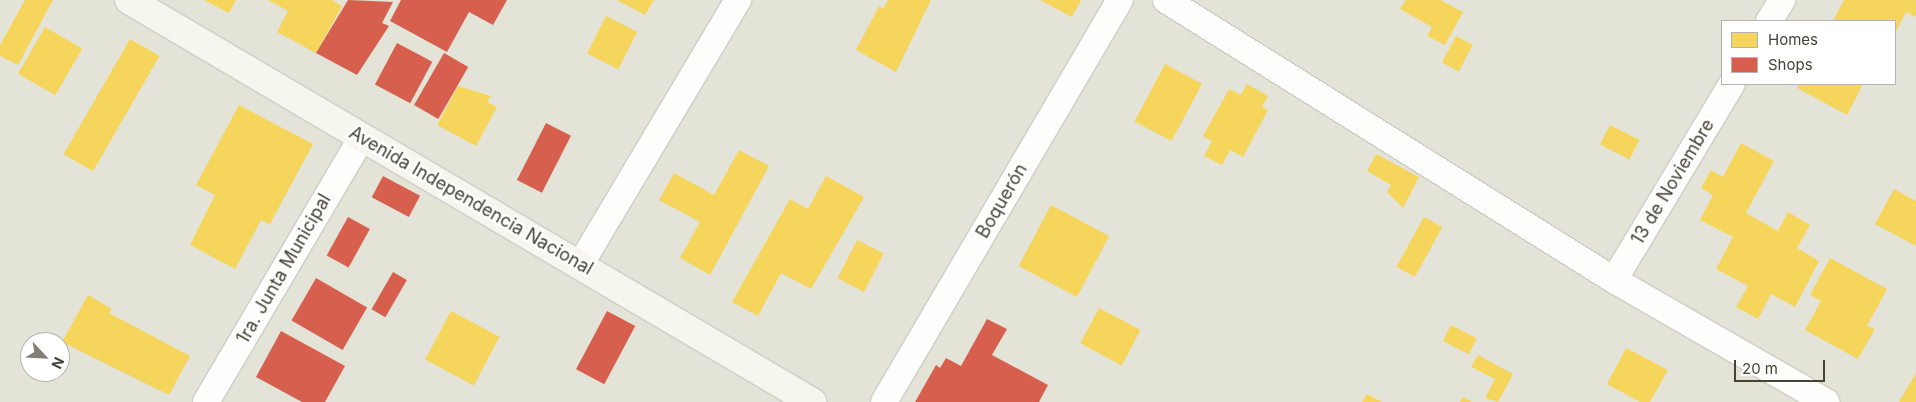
<!DOCTYPE html>
<meta charset="utf-8">
<style>
body{margin:0}
#map{position:relative;width:1916px;height:402px;overflow:hidden;background:#f0f0ea;font-family:Inter,sans-serif}
div>[style]{position:absolute}
.residential>*{inset:0;background:#e4e3d8}
.homes>*{inset:0;background:#f6d55c;transform-origin:0 0}
.shops>*{inset:0;background:#d6604d;transform-origin:0 0}
.roads{filter:drop-shadow(1px 0 #cecec8) drop-shadow(-1px 0 #cecec8) drop-shadow(0 1px #cecec8) drop-shadow(0 -1px #cecec8)}
.street>*{height:26px;margin:-13px;padding:0 13px;transform-origin:13px;border-radius:13px;background:#fdfdfc}
.secondary>*{height:28px;margin:-14px;padding:0 14px;transform-origin:14px;border-radius:14px;background:#f6f6ef}
span{translate:-50% -50%;white-space:nowrap;text-align:center;line-height:1.15;-webkit-text-stroke:5px #fff;paint-order:stroke}
.street-label{font-size:18px;color:#464336}
.legend{position:absolute;left:1721px;top:20px;width:175px;height:65px;box-sizing:border-box;background:#fff;border:1px solid #b5b4af;margin:0;padding:6px 9px;list-style:none;font-size:15px;color:#464336}
.legend li{display:flex;align-items:center;gap:10px;height:25px}
.legend b{width:25px;border:1px solid #b5b4af}
.north{position:absolute;left:20px;top:332px;width:50px;height:50px;box-sizing:border-box;background:#fff;border:1px solid #b5b4af;border-radius:50%;rotate:115deg;font-size:14px;font-weight:700;line-height:20px;text-align:center;color:#464336}
.north::after{content:'';display:block;margin:auto;width:18px;height:22px;background:#828075;clip-path:polygon(50% 0,100% 100%,50% 72%,0 100%)}
.scale{position:absolute;left:1734px;top:360px;width:91px;height:22px;box-sizing:border-box;border:2px solid #464336;border-top:0;padding-left:6px;font-size:15px;line-height:18px;white-space:nowrap;color:#464336;-webkit-text-stroke:4px #fff;paint-order:stroke}
</style>
<div id="map">
<div class="residential">
<div style="clip-path:polygon(evenodd,0 0,1916px 0,1916px 402px,0 402px,0 0,1722px 21px,1895px 21px,1895px 84px,1722px 84px,1722px 21px,0 0,30px 342px,60px 342px,60px 372px,30px 372px,30px 342px)"></div>
</div>
<div class="homes">
<div style="clip-path:polygon(25px 0,53px 0,18px 65px,0 56px,0 45px)"></div>
<div style="clip-path:polygon(204px 0,236px 0,229px 13px)"></div>
<div style="clip-path:polygon(268px 0,332px 0,342px 6px,316px 53px,277px 32px,288px 11px)"></div>
<div style="clip-path:polygon(617px 0,654px 0,645px 15px)"></div>
<div style="clip-path:polygon(888px 0,931px 0,896px 72px,856px 50px,879px 6px,883px 9px)"></div>
<div style="clip-path:polygon(1040px 0,1081px 0,1072px 17px)"></div>
<div style="clip-path:polygon(1406px 0,1440px 0,1463px 12px,1445px 45px,1427px 36px,1432px 27px,1400px 9px)"></div>
<div style="clip-path:polygon(1844px 0,1916px 0,1916px 17px,1906px 12px,1895px 33px,1895px 21px,1833px 21px)"></div>
<div style="left:606px;top:16px;width:35px;height:42px;rotate:27deg"></div>
<div style="left:45px;top:27px;width:43px;height:54px;rotate:30deg"></div>
<div style="left:1456px;top:36px;width:19px;height:30px;rotate:28deg"></div>
<div style="left:130px;top:39px;width:34px;height:133px;rotate:30deg"></div>
<div style="left:1165px;top:64px;width:42px;height:65px;rotate:28deg"></div>
<div style="clip-path:polygon(1247px 84px,1268px 96px,1262px 107px,1268px 110px,1243px 157px,1230px 150px,1222px 165px,1204px 156px,1212px 141px,1203px 136px,1229px 89px,1241px 95px)"></div>
<div style="clip-path:polygon(1799px 84px,1863px 84px,1847px 115px,1797px 88px)"></div>
<div style="clip-path:polygon(458px 86px,491px 96px,487px 102px,497px 107px,476px 146px,437px 125px)"></div>
<div style="clip-path:polygon(239px 105px,313px 144px,270px 224px,261px 220px,235px 269px,190px 245px,215px 195px,196px 185px)"></div>
<div style="left:1610px;top:125px;width:33px;height:22px;rotate:27deg"></div>
<div style="clip-path:polygon(1741px 143px,1774px 161px,1746px 213px,1778px 231px,1788px 212px,1810px 225px,1797px 248px,1819px 261px,1795px 307px,1771px 294px,1758px 319px,1736px 307px,1748px 286px,1716px 269px,1733px 237px,1700px 220px,1713px 195px,1701px 188px,1711px 170px,1723px 177px)"></div>
<div style="clip-path:polygon(739px 150px,769px 166px,710px 275px,680px 258px,700px 222px,659px 200px,674px 173px,714px 195px)"></div>
<div style="clip-path:polygon(1376px 154px,1419px 177px,1403px 208px,1387px 192px,1391px 185px,1367px 171px)"></div>
<div style="clip-path:polygon(826px 176px,864px 197px,811px 289px,781px 273px,758px 316px,732px 302px,790px 199px,808px 209px)"></div>
<div style="clip-path:polygon(1894px 189px,1916px 201px,1916px 246px,1875px 224px)"></div>
<div style="left:1051px;top:205px;width:66px;height:69px;rotate:28deg"></div>
<div style="left:1424px;top:217px;width:21px;height:57px;rotate:29deg"></div>
<div style="left:857px;top:240px;width:30px;height:43px;rotate:27deg"></div>
<div style="clip-path:polygon(1830px 258px,1887px 289px,1867px 326px,1875px 329px,1858px 359px,1805px 330px,1821px 301px,1810px 295px)"></div>
<div style="clip-path:polygon(88px 295px,112px 309px,109px 313px,190px 356px,169px 395px,62px 342px)"></div>
<div style="left:1099px;top:308px;width:47px;height:40px;rotate:28deg"></div>
<div style="left:451px;top:311px;width:55px;height:55px;rotate:28deg"></div>
<div style="left:1451px;top:325px;width:29px;height:18px;rotate:27deg"></div>
<div style="clip-path:polygon(1626px 348px,1668px 370px,1650px 402px,1640px 402px,1607px 384px)"></div>
<div style="clip-path:polygon(1478px 355px,1513px 374px,1498px 402px,1485px 398px,1495px 379px,1471px 367px)"></div>
<div style="clip-path:polygon(1916px 373px,1916px 402px,1899px 402px)"></div>
<div style="clip-path:polygon(1367px 394px,1382px 402px,1362px 402px)"></div>
<div style="clip-path:polygon(1463px 397px,1472px 402px,1460px 402px)"></div>
</div>
<div class="shops">
<div style="clip-path:polygon(348px 0,393px 2px,382px 23px,389px 26px,357px 75px,316px 53px)"></div>
<div style="clip-path:polygon(401px 0,507px 0,493px 25px,469px 12px,447px 52px,390px 21px)"></div>
<div style="left:397px;top:43px;width:40px;height:47px;rotate:28deg"></div>
<div style="left:444px;top:53px;width:28px;height:60px;rotate:30deg"></div>
<div style="left:546px;top:123px;width:28px;height:64px;rotate:27deg"></div>
<div style="left:383px;top:176px;width:42px;height:24px;rotate:28deg"></div>
<div style="left:348px;top:217px;width:25px;height:44px;rotate:29deg"></div>
<div style="left:393px;top:272px;width:16px;height:43px;rotate:30deg"></div>
<div style="left:316px;top:278px;width:59px;height:49px;rotate:30deg"></div>
<div style="left:607px;top:311px;width:32px;height:66px;rotate:28deg"></div>
<div style="clip-path:polygon(987px 319px,1007px 329px,992px 355px,1048px 385px,1039px 402px,915px 402px,936px 365px,940px 368px,946px 358px,961px 366px)"></div>
<div style="clip-path:polygon(281px 331px,345px 366px,325px 402px,302px 402px,256px 377px)"></div>
</div>
<div class="roads">
<div class="street">
<div style="left:1166px;top:0;width:528px;rotate:32.01deg"></div>
<div style="left:1614px;top:280px;width:245px;rotate:29.9deg"></div>
<div style="left:1769px;top:21px;width:25px;rotate:-58deg"></div>
<div style="left:580px;top:265px;width:309px;rotate:-59.2deg"></div>
<div style="left:1614px;top:280px;width:229px;rotate:-59deg"></div>
<div style="left:206px;top:402px;width:308px;rotate:-59.5deg"></div>
<div style="left:884px;top:402px;width:466px;rotate:-59.6deg"></div>
</div>
<div class="secondary">
<div style="left:129px;top:0;width:793px;rotate:30.48deg"></div>
</div>
</div>
<div class="street-label">
<span style="left:1673px;top:182px;rotate:-59deg">13 de Noviembre</span>
<span style="left:471px;top:201px;rotate:30deg">Avenida Independencia Nacional</span>
<span style="left:1002px;top:201px;rotate:-60deg">Boquerón</span>
<span style="left:284px;top:269px;rotate:-60deg">1ra. Junta Municipal</span>
</div>
<ul class="legend">
<li><b style="height:14px;background:#f6d55c"></b>Homes</li>
<li><b style="height:14px;background:#d6604d"></b>Shops</li>
</ul>
<div class="north">N</div>
<div class="scale">20 m</div>
</div>
